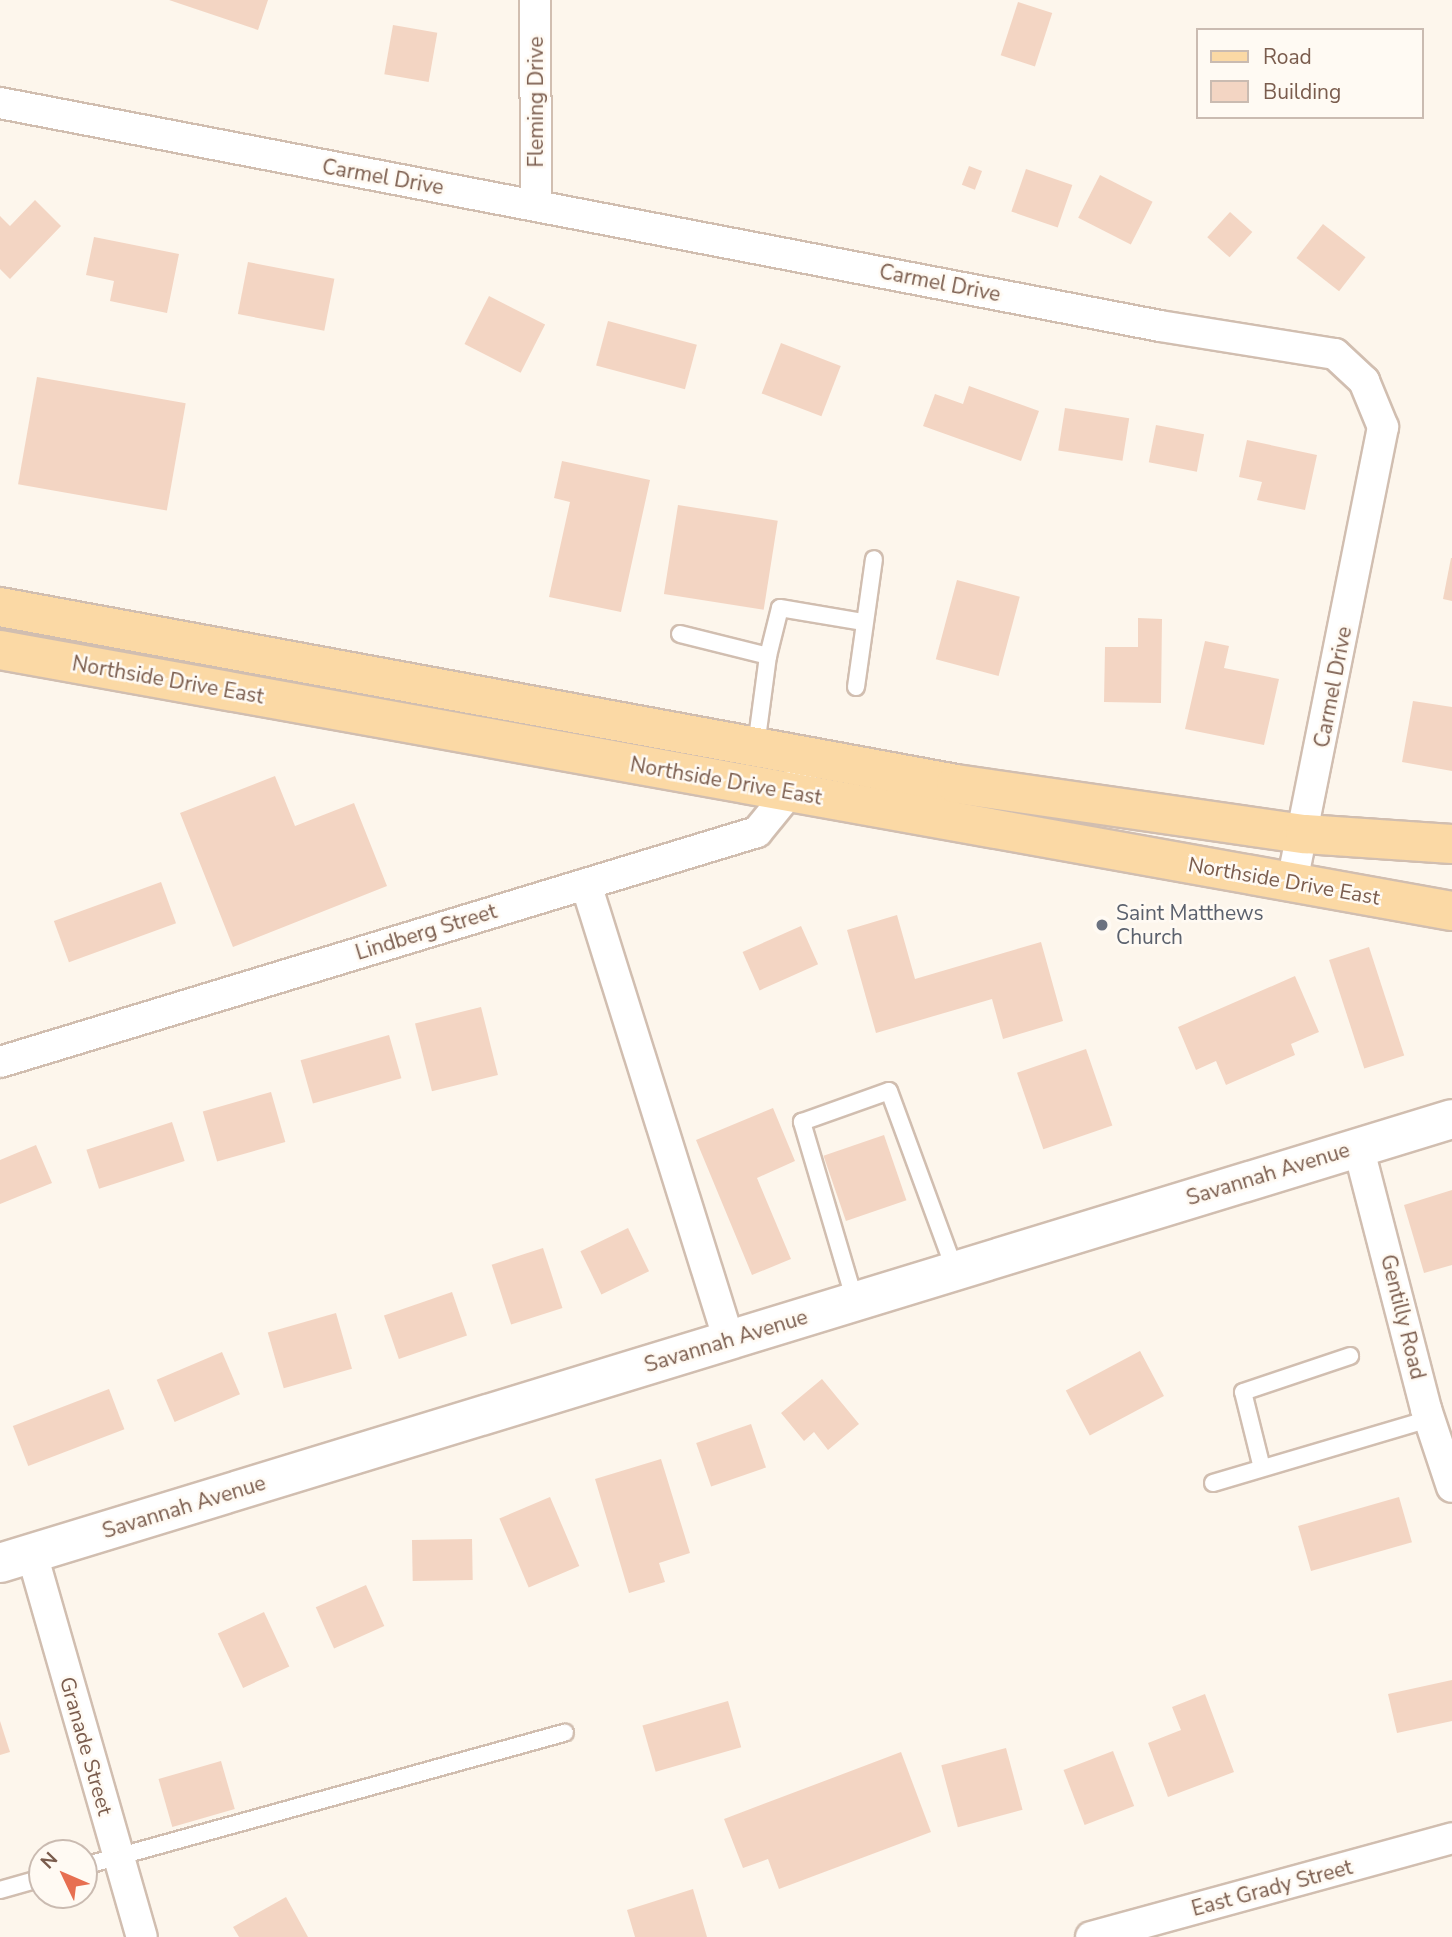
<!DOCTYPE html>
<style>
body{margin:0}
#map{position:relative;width:1452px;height:1937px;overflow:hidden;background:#fdf6ec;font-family:"Nunito Sans",sans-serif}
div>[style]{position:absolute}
.building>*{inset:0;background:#f3d5c3;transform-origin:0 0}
.roads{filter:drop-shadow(2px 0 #d1beb0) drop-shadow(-2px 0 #d1beb0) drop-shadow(0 2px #d1beb0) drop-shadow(0 -2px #d1beb0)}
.lane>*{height:16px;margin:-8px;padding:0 8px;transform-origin:8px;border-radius:8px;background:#fff}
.street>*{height:30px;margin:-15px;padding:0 15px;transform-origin:15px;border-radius:15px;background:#fff}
.secondary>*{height:38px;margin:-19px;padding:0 19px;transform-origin:19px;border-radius:19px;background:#fff}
.primary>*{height:38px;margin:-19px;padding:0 19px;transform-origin:19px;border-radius:19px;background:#fbd9a5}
.dots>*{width:19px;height:19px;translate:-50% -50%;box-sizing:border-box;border:4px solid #fffaf3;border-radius:50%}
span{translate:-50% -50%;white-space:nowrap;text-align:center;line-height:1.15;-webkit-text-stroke:5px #fffaf3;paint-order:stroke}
.street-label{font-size:21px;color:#7a5c4d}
.worship-label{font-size:21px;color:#5b616d}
.left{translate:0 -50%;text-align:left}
.legend{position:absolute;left:1196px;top:28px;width:228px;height:91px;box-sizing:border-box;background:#fffaf3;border:2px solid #cabbb1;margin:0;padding:9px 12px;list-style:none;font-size:21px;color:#7a5c4d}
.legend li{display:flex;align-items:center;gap:14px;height:35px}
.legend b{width:35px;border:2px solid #cabbb1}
.north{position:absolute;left:28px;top:1839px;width:70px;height:70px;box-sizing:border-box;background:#fffaf3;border:2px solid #cabbb1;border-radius:50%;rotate:314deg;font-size:19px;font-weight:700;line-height:28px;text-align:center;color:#7a5c4d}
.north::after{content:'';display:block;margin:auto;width:24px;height:32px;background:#e76f51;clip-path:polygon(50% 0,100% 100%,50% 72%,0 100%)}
</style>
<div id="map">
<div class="building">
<div style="clip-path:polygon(169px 0,268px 0,258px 30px)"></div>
<div style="left:1018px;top:2px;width:36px;height:56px;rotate:18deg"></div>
<div style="left:393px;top:25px;width:45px;height:50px;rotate:10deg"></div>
<div style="left:969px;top:166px;width:14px;height:20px;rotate:21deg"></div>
<div style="left:1026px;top:169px;width:49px;height:45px;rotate:19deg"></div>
<div style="left:1100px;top:175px;width:59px;height:48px;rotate:27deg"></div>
<div style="clip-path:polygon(35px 200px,61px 226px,10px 279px,0 269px,0 216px,10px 226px)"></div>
<div style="left:1230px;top:212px;width:30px;height:34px;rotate:42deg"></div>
<div style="left:1323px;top:224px;width:54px;height:43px;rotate:38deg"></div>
<div style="clip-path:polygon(94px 237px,179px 254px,167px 313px,110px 301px,114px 281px,86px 275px)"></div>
<div style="left:248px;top:262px;width:88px;height:53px;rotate:11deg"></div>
<div style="left:489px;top:296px;width:63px;height:54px;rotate:27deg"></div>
<div style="left:608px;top:321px;width:92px;height:46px;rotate:15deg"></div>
<div style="left:781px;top:343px;width:64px;height:54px;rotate:21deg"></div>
<div style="left:37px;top:377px;width:151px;height:109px;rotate:10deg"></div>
<div style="clip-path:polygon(969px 386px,1039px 411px,1021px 461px,923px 426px,935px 394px,963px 404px)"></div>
<div style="left:1065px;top:408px;width:65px;height:43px;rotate:9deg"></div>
<div style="left:1156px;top:425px;width:49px;height:38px;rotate:11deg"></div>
<div style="clip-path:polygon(1247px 440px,1317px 455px,1305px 510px,1257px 500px,1262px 482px,1239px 477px)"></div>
<div style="clip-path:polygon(562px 461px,650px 480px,621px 612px,549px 597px,570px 502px,554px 498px)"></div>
<div style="left:678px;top:505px;width:101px;height:90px;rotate:9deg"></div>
<div style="clip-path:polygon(1451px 558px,1452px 558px,1452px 601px,1443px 599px)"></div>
<div style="left:957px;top:580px;width:65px;height:82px;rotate:15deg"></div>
<div style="clip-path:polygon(1138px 618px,1162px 619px,1161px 703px,1104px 702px,1105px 647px,1138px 647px)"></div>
<div style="clip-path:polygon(1205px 641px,1229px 646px,1224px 668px,1279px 679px,1264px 745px,1185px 729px)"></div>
<div style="clip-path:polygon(1413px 701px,1452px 707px,1452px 771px,1402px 762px)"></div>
<div style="clip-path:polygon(275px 776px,295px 826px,354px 803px,387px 886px,233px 947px,180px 813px)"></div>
<div style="left:161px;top:882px;width:44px;height:114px;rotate:70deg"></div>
<div style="clip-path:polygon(897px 915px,915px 979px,1041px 942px,1063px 1021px,1003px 1039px,992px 999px,876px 1033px,847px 930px)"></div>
<div style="left:801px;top:926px;width:42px;height:64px;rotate:66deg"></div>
<div style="left:1369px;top:947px;width:114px;height:42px;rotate:72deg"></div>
<div style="clip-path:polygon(1295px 976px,1319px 1032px,1291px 1044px,1295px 1055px,1226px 1085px,1216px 1061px,1196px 1070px,1178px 1027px)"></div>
<div style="left:481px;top:1007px;width:70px;height:68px;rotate:76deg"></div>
<div style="left:389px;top:1035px;width:45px;height:92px;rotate:74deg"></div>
<div style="left:1086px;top:1049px;width:81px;height:73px;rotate:71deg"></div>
<div style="left:271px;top:1092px;width:52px;height:71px;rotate:74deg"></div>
<div style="clip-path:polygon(773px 1108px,795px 1161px,757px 1178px,791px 1259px,752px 1275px,696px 1140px)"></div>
<div style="left:172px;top:1122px;width:41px;height:90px;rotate:72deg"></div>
<div style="left:884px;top:1135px;width:69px;height:64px;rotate:71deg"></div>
<div style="clip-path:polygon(36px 1145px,52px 1183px,0 1204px,0 1160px)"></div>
<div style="clip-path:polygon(1452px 1190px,1452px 1265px,1424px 1273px,1404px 1205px)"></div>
<div style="left:628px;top:1228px;width:48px;height:53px;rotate:64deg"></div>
<div style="left:543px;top:1248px;width:63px;height:54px;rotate:72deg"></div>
<div style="left:452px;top:1292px;width:46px;height:72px;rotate:71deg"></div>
<div style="left:336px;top:1313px;width:58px;height:71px;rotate:74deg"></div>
<div style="left:1140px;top:1351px;width:51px;height:84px;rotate:62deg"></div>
<div style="left:222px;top:1352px;width:46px;height:71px;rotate:67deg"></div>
<div style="clip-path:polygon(822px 1379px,859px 1424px,828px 1450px,814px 1432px,804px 1441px,781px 1413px)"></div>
<div style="left:109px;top:1389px;width:43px;height:103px;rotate:69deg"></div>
<div style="left:751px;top:1424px;width:46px;height:58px;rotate:71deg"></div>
<div style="clip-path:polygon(661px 1459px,690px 1553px,659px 1563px,665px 1582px,629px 1593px,595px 1479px)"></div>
<div style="left:550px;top:1497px;width:75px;height:55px;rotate:67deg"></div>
<div style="left:1399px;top:1497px;width:47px;height:105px;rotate:74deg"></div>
<div style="left:472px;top:1539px;width:41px;height:60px;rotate:89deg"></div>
<div style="left:366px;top:1585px;width:45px;height:55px;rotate:66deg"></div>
<div style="left:264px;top:1612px;width:60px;height:51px;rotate:65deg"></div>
<div style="clip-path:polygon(1452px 1680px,1452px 1721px,1397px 1733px,1388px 1694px)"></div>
<div style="clip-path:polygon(1205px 1694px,1234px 1772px,1168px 1797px,1148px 1743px,1181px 1730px,1172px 1707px)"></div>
<div style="left:728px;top:1701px;width:48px;height:89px;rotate:74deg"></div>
<div style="clip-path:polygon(0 1721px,10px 1752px,0 1755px)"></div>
<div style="left:1006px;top:1748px;width:64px;height:67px;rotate:75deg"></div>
<div style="left:1113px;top:1751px;width:59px;height:53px;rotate:69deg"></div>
<div style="clip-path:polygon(901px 1752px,931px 1832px,779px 1889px,768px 1859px,743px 1868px,724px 1819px)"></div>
<div style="left:221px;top:1761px;width:50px;height:65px;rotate:74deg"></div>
<div style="clip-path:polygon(693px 1889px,707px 1937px,635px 1937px,627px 1910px)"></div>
<div style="clip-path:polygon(286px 1897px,308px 1937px,239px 1937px,233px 1927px)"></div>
</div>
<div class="roads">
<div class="lane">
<div style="left:680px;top:634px;width:91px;rotate:14deg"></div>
<div style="left:768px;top:656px;width:91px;rotate:97.6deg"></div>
<div style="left:768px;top:656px;width:49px;rotate:-76deg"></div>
<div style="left:780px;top:608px;width:85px;rotate:9.5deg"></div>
<div style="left:856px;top:687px;width:129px;rotate:-82deg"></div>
<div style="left:855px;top:1301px;width:187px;rotate:-106.5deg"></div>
<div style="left:802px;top:1122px;width:92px;rotate:-19.6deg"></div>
<div style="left:889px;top:1091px;width:191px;rotate:69.8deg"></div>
<div style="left:1262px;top:1468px;width:78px;rotate:-104deg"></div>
<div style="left:1243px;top:1392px;width:113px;rotate:-18.6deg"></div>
<div style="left:1213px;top:1483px;width:225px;rotate:-16.5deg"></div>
<div style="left:84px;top:1866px;width:499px;rotate:-15.5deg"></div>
<div style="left:0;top:1890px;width:44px;rotate:-15.9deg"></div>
</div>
<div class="street">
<div style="left:535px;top:0;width:204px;rotate:89.7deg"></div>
<div style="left:0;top:103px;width:1181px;rotate:10.88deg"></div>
<div style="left:1160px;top:326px;width:177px;rotate:9.1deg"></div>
<div style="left:1335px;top:354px;width:40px;rotate:43deg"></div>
<div style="left:1364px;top:381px;width:50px;rotate:67.6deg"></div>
<div style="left:1383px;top:427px;width:466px;rotate:101.3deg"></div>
<div style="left:586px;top:884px;width:478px;rotate:72.6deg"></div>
<div style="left:0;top:1062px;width:791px;rotate:-16.9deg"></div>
<div style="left:757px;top:832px;width:70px;rotate:-50.8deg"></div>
<div style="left:1358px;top:1146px;width:272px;rotate:75.5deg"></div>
<div style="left:1426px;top:1409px;width:82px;rotate:71.6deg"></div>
<div style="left:32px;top:1554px;width:398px;rotate:74deg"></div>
<div style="left:1091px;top:1937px;width:374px;rotate:-15.3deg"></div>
</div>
<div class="secondary">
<div style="left:0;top:1563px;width:1518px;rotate:-17deg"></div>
</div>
<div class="primary">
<div style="left:0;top:607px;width:972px;rotate:10.49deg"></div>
<div style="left:956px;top:784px;width:353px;rotate:8.2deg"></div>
<div style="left:1305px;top:834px;width:147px;rotate:3.9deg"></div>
<div style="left:0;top:650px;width:1475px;rotate:10.19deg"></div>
</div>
</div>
<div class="dots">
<div style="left:1102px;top:925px;background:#6b7280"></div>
</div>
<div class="street-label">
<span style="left:536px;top:102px;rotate:-90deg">Fleming Drive</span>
<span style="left:383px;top:177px;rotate:10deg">Carmel Drive</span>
<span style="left:940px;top:283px;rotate:11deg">Carmel Drive</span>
<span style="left:168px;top:680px;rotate:10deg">Northside Drive East</span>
<span style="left:1333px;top:687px;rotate:-79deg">Carmel Drive</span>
<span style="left:726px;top:781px;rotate:10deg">Northside Drive East</span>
<span style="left:1284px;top:881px;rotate:10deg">Northside Drive East</span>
<span style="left:426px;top:932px;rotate:-17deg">Lindberg Street</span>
<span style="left:1268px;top:1174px;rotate:-17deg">Savannah Avenue</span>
<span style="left:1403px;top:1317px;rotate:76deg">Gentilly Road</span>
<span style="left:726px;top:1341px;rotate:-17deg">Savannah Avenue</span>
<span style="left:184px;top:1507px;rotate:-17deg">Savannah Avenue</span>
<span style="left:86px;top:1746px;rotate:74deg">Granade Street</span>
<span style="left:1272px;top:1888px;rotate:-15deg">East Grady Street</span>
</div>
<div class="worship-label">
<span class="left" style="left:1116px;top:925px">Saint Matthews<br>Church</span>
</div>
<ul class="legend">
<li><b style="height:9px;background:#fbd9a5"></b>Road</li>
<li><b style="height:19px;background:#f3d5c3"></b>Building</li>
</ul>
<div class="north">N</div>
</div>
